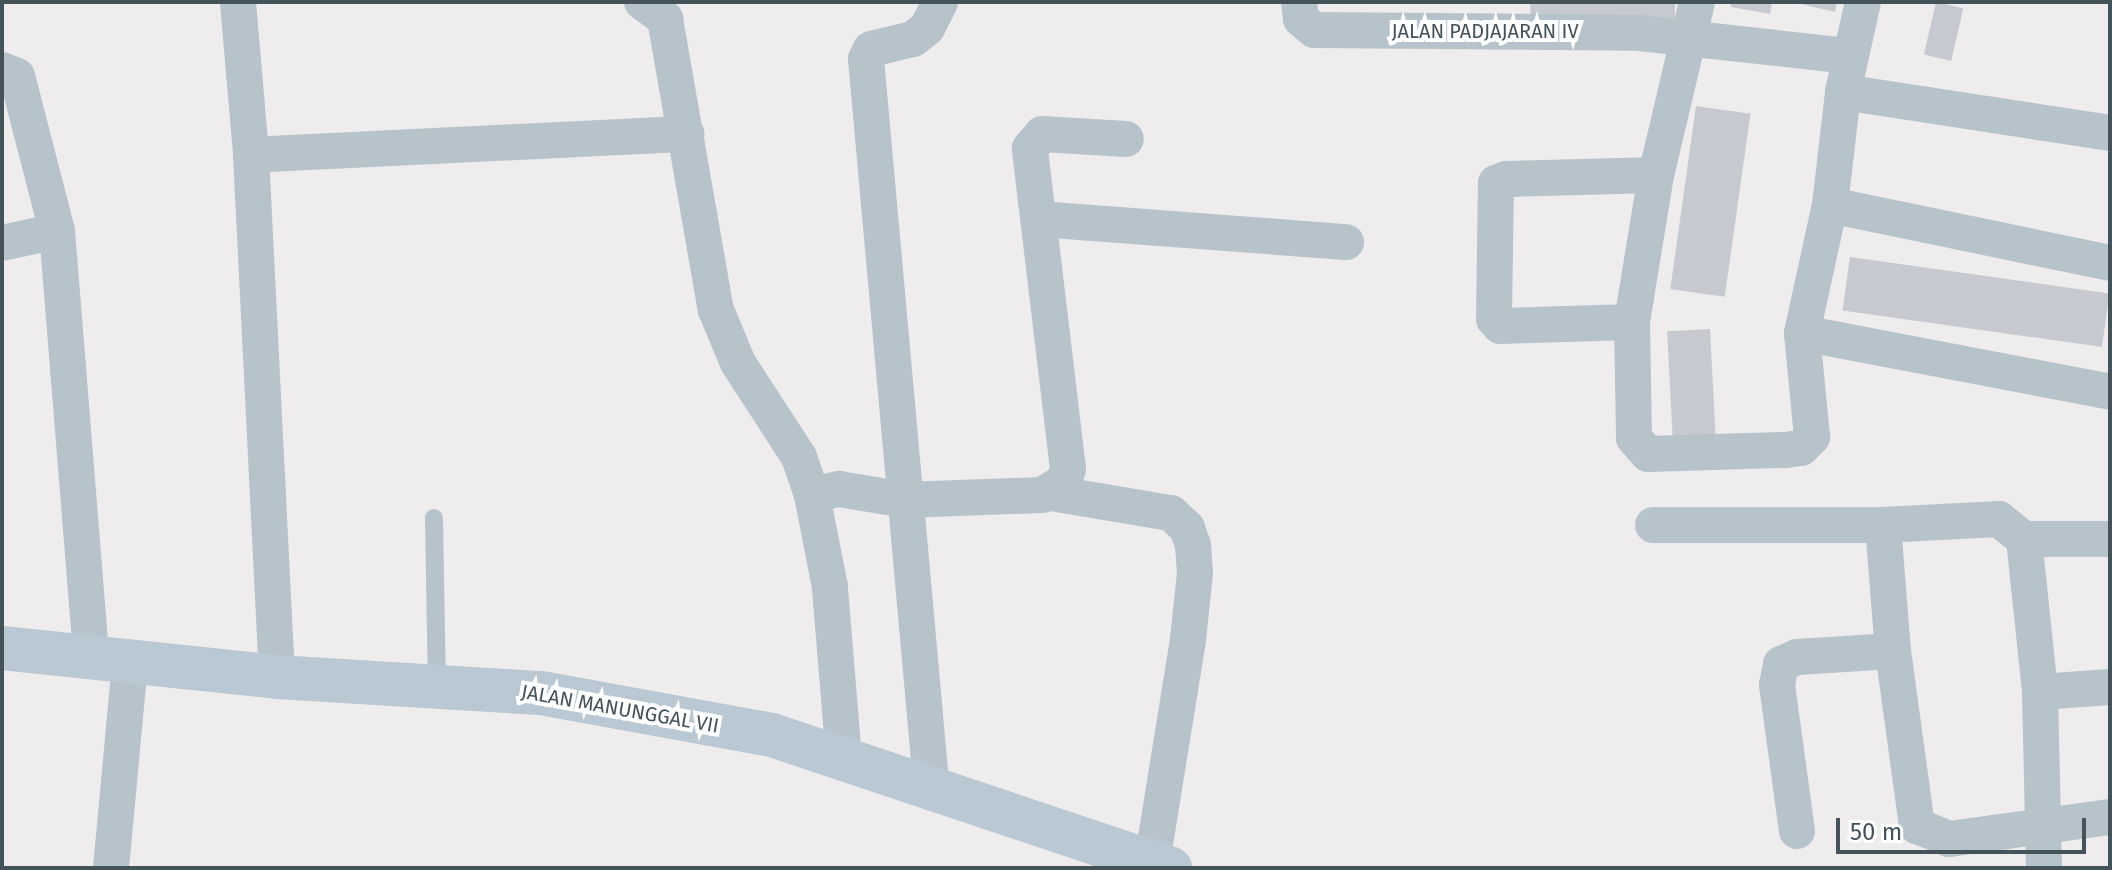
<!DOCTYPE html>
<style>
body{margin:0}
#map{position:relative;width:2112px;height:870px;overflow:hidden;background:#efeced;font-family:"Fira Sans",sans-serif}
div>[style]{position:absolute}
.building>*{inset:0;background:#c6cad0;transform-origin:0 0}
.lane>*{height:18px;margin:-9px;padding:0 9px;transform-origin:9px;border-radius:9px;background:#b7c3ca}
.street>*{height:36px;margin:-18px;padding:0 18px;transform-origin:18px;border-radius:18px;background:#b7c3ca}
.secondary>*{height:44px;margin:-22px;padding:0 22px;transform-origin:22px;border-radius:22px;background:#b9c8d2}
span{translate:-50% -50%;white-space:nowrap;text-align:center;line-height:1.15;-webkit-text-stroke:8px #fff;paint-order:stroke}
.street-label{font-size:20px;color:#44525a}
.frame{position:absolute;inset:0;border:4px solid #44525a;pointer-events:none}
.scale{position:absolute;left:1836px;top:818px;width:250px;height:36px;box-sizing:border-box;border:4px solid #44525a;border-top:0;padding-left:10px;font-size:24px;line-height:28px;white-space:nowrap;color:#44525a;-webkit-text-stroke:6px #fff;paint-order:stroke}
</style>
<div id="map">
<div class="building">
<div style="clip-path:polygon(1530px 2px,1675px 2px,1675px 18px,1531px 24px)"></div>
<div style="clip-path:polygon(1731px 2px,1772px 2px,1770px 14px,1731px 7px)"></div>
<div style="clip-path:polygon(1793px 2px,1837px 2px,1835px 12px)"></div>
<div style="left:1936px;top:2px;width:28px;height:54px;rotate:13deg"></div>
<div style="left:1696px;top:106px;width:55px;height:185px;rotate:8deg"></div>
<div style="left:1850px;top:257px;width:262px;height:54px;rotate:8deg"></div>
<div style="left:1710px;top:329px;width:119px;height:43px;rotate:87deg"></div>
</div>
<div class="lane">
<div style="left:434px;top:518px;width:164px;rotate:89deg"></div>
</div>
<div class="street">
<div style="left:238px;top:2px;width:154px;rotate:85.1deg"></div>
<div style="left:251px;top:155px;width:523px;rotate:87.15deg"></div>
<div style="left:642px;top:2px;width:29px;rotate:36deg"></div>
<div style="left:665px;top:19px;width:295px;rotate:80.1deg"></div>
<div style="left:716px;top:310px;width:57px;rotate:67.5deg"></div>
<div style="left:738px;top:363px;width:112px;rotate:57deg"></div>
<div style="left:799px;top:457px;width:40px;rotate:71.1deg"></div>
<div style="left:1299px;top:2px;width:17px;rotate:83deg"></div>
<div style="left:1301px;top:19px;width:17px;rotate:40deg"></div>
<div style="left:1314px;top:30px;width:326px;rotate:0.5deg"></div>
<div style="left:1640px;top:33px;width:211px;rotate:6.3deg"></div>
<div style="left:1697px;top:2px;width:178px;rotate:103.3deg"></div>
<div style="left:1656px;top:175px;width:149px;rotate:99.3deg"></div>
<div style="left:1632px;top:322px;width:116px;rotate:89deg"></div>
<div style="left:1634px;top:438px;width:21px;rotate:49deg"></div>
<div style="left:1648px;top:454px;width:138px;rotate:-1.7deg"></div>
<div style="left:1786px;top:450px;width:15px;rotate:-8deg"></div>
<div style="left:1801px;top:448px;width:16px;rotate:-45deg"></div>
<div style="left:1812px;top:437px;width:104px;rotate:-95.5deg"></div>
<div style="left:1802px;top:333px;width:131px;rotate:-77.7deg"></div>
<div style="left:1830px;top:205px;width:114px;rotate:-83.4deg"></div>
<div style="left:1843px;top:92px;width:92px;rotate:-77.5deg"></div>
<div style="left:2px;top:70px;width:16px;rotate:22deg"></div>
<div style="left:17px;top:76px;width:160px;rotate:75.5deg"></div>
<div style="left:57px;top:231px;width:427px;rotate:85.4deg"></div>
<div style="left:1843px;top:92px;width:270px;rotate:8.7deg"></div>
<div style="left:251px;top:155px;width:436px;rotate:-2.8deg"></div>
<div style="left:1830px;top:205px;width:286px;rotate:11.7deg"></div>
<div style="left:1039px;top:219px;width:308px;rotate:4.3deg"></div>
<div style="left:2px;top:243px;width:56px;rotate:-12.3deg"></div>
<div style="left:1632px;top:322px;width:132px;rotate:178.3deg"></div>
<div style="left:1500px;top:326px;width:9px;rotate:-131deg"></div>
<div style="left:1494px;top:319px;width:136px;rotate:-89.2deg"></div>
<div style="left:1496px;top:183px;width:11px;rotate:-22deg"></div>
<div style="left:1506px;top:179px;width:150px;rotate:-1.5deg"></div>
<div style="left:1802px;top:333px;width:314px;rotate:10.8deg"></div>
<div style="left:1051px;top:493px;width:122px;rotate:9.5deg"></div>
<div style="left:1171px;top:513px;width:22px;rotate:43deg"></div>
<div style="left:1187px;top:528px;width:18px;rotate:71deg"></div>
<div style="left:1193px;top:545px;width:28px;rotate:86deg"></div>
<div style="left:1195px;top:573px;width:67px;rotate:96deg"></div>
<div style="left:1188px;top:640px;width:225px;rotate:99.2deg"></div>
<div style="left:1653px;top:525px;width:230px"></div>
<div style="left:1883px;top:525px;width:116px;rotate:-3deg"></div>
<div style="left:1999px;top:519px;width:32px;rotate:39deg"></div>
<div style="left:2024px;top:539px;width:86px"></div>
<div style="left:1883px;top:525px;width:126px;rotate:85.5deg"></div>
<div style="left:1893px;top:651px;width:177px;rotate:82.2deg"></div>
<div style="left:1917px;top:826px;width:35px;rotate:22deg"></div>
<div style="left:1949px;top:839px;width:162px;rotate:-7.8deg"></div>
<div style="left:2024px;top:539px;width:154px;rotate:84deg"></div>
<div style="left:2040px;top:692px;width:176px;rotate:88.7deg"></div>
<div style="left:2040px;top:692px;width:70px;rotate:-4.1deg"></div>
<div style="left:844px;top:759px;width:173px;rotate:-94.7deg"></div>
<div style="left:830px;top:587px;width:94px;rotate:-101.1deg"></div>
<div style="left:812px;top:495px;width:28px;rotate:-13deg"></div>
<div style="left:839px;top:489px;width:67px;rotate:9.5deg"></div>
<div style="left:905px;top:500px;width:137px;rotate:-2.1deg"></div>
<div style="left:1042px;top:495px;width:26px;rotate:-31deg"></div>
<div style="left:1064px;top:482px;width:14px;rotate:-73deg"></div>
<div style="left:1068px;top:469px;width:323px;rotate:-96.8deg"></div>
<div style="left:1030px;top:148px;width:18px;rotate:-49deg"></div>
<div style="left:1042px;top:134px;width:84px;rotate:3.4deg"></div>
<div style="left:932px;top:793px;width:737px;rotate:-95.14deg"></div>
<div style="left:866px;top:59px;width:11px;rotate:-63deg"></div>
<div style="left:871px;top:49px;width:43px;rotate:-13.4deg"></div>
<div style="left:913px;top:39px;width:18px;rotate:-38deg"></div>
<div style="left:927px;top:28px;width:29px;rotate:-63deg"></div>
<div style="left:1797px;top:831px;width:147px;rotate:-97.8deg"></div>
<div style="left:1777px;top:685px;width:21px;rotate:-79deg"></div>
<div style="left:1781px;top:664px;width:17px;rotate:-24deg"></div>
<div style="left:1797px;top:657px;width:96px;rotate:-3.6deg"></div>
<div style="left:111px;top:868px;width:206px;rotate:-84.7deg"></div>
</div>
<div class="secondary">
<div style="left:2px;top:648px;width:277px;rotate:6deg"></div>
<div style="left:277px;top:677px;width:264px;rotate:3.5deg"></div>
<div style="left:541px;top:693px;width:235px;rotate:10.3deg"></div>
<div style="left:772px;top:735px;width:420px;rotate:18.5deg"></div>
</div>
<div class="street-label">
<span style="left:1485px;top:31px">JALAN PADJAJARAN IV</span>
<span style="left:620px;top:709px;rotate:10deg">JALAN MANUNGGAL VII</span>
</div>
<div class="frame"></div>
<div class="scale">50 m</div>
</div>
